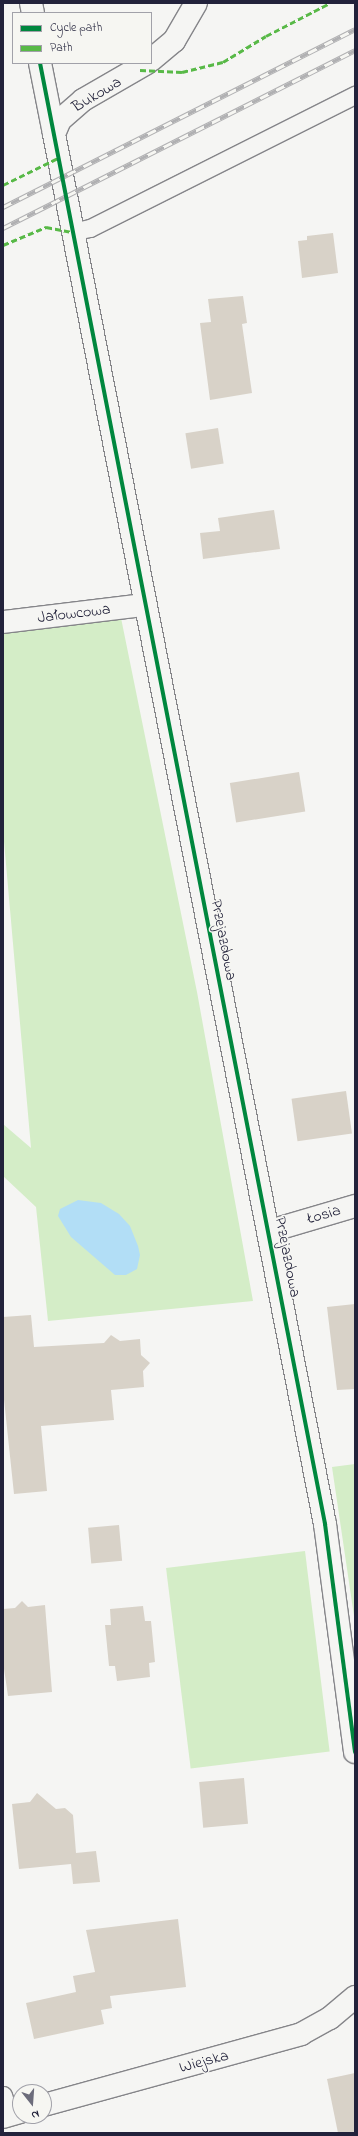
<!DOCTYPE html>
<meta charset="utf-8">
<style>
body{margin:0}
#map{position:relative;width:358px;height:2136px;overflow:hidden;background:#f5f5f3;font-family:"Indie Flower",sans-serif}
div>[style]{position:absolute}
.green>*{inset:0;background:#d4edc7;transform-origin:0 0}
.water>*{inset:0;background:#b2def6}
.building>*{inset:0;background:#d8d2c8;transform-origin:0 0}
.roads{filter:drop-shadow(1px 0 #858589) drop-shadow(-1px 0 #858589) drop-shadow(0 1px #858589) drop-shadow(0 -1px #858589)}
.lane>*{height:17px;margin:-8.5px;padding:0 8.5px;transform-origin:8.5px;border-radius:8.5px;background:#f5f5f3}
.street>*{height:22px;margin:-11px;padding:0 11px;transform-origin:11px;border-radius:11px;background:#f5f5f3}
.secondary>*{height:22px;margin:-11px;padding:0 11px;transform-origin:11px;border-radius:11px;background:#f5f5f3}
.rail>*{height:4.5px;margin-top:-2.25px;transform-origin:0;background:repeating-linear-gradient(90deg,#f6f6f2 0 9px,#b0b0b2 0 18px);box-sizing:border-box;border-block:1px solid #b0b0b2}
.quiet>*{height:3px;margin-top:-1.5px;transform-origin:0;background:repeating-linear-gradient(90deg,#58b947 0 6px,transparent 0 9px)}
.cycleway>*{height:4px;margin:-2px;padding:0 2px;transform-origin:2px;border-radius:2px;background:#00873e}
span{translate:-50% -50%;white-space:nowrap;text-align:center;line-height:1.15;-webkit-text-stroke:3px #f6f6f2;paint-order:stroke}
.street-label{font-size:16px;color:#22223b}
.frame{position:absolute;inset:0;border:4px solid #22223b;pointer-events:none}
.legend{position:absolute;left:12px;top:12px;width:140px;height:52px;box-sizing:border-box;background:#f6f6f2;border:1px solid #a1a1a9;margin:0;padding:5px 7px;list-style:none;font-size:12px;color:#22223b}
.legend li{display:flex;align-items:center;gap:8px;height:20px}
.legend b{width:20px;border:1px solid #a1a1a9}
.north{position:absolute;left:12px;top:2084px;width:40px;height:40px;box-sizing:border-box;background:#f6f6f2;border:1px solid #a1a1a9;border-radius:50%;rotate:163deg;font-size:11px;font-weight:700;line-height:16px;text-align:center;color:#22223b}
.north::after{content:'';display:block;margin:auto;width:14px;height:18px;background:#6c6c7b;clip-path:polygon(50% 0,100% 100%,50% 72%,0 100%)}
</style>
<div id="map">
<div class="green">
<div style="clip-path:polygon(120px 613px,197px 992px,253px 1301px,48px 1321px,36px 1207px,3px 1176px,3px 1124px,31px 1148px,3px 830px,3px 633px)"></div>
<div style="clip-path:polygon(355px 1464px,355px 1623px,332px 1467px)"></div>
<div style="left:305px;top:1551px;width:202px;height:140px;rotate:83deg"></div>
</div>
<div class="water">
<div style="clip-path:polygon(78px 1200px,101px 1203px,119px 1214px,130px 1226px,138px 1246px,140px 1255px,137px 1269px,126px 1275px,115px 1275px,71px 1237px,58px 1216px,60px 1209px)"></div>
</div>
<div class="building">
<div style="clip-path:polygon(333px 233px,338px 273px,302px 278px,298px 241px,307px 240px,307px 236px)"></div>
<div style="clip-path:polygon(243px 296px,247px 323px,242px 324px,252px 393px,210px 400px,200px 323px,211px 322px,208px 299px)"></div>
<div style="left:218px;top:428px;width:36px;height:33px;rotate:81deg"></div>
<div style="clip-path:polygon(274px 510px,280px 549px,203px 559px,200px 533px,220px 531px,218px 518px)"></div>
<div style="left:299px;top:772px;width:40px;height:70px;rotate:81deg"></div>
<div style="left:346px;top:1091px;width:43px;height:55px;rotate:82deg"></div>
<div style="clip-path:polygon(355px 1304px,355px 1389px,337px 1390px,327px 1307px)"></div>
<div style="clip-path:polygon(31px 1315px,34px 1347px,104px 1343px,111px 1335px,120px 1341px,140px 1339px,141px 1355px,150px 1363px,143px 1371px,144px 1387px,111px 1390px,114px 1420px,41px 1426px,47px 1491px,14px 1494px,3px 1390px,3px 1317px)"></div>
<div style="left:119px;top:1525px;width:36px;height:31px;rotate:85deg"></div>
<div style="clip-path:polygon(22px 1601px,28px 1607px,45px 1605px,52px 1692px,8px 1696px,3px 1662px,3px 1609px,15px 1608px)"></div>
<div style="clip-path:polygon(143px 1606px,145px 1621px,151px 1621px,155px 1662px,149px 1663px,150px 1677px,117px 1681px,115px 1666px,109px 1666px,105px 1625px,111px 1625px,110px 1609px)"></div>
<div style="left:244px;top:1778px;width:46px;height:45px;rotate:85deg"></div>
<div style="clip-path:polygon(37px 1793px,56px 1809px,65px 1808px,73px 1815px,76px 1853px,96px 1851px,100px 1882px,73px 1884px,71px 1864px,19px 1869px,12px 1804px,30px 1802px)"></div>
<div style="clip-path:polygon(178px 1919px,186px 1987px,110px 1996px,112px 2008px,101px 2010px,104px 2024px,34px 2039px,26px 2003px,76px 1992px,73px 1976px,95px 1972px,86px 1930px)"></div>
<div style="clip-path:polygon(355px 2073px,355px 2133px,338px 2133px,327px 2079px)"></div>
</div>
<div class="roads">
<div class="lane">
<div style="left:71px;top:232px;width:19px;rotate:-12deg"></div>
<div style="left:90px;top:228px;width:297px;rotate:-26.7deg"></div>
<div style="left:3px;top:2095px;width:21px;rotate:73deg"></div>
</div>
<div class="street">
<div style="left:31px;top:3px;width:10px;rotate:79deg"></div>
<div style="left:40px;top:63px;width:72px;rotate:78.8deg"></div>
<div style="left:3px;top:622px;width:142px;rotate:-6.9deg"></div>
<div style="left:270px;top:1231px;width:89px;rotate:-16.4deg"></div>
</div>
<div class="secondary">
<div style="left:151px;top:60px;width:30px;rotate:-40deg"></div>
<div style="left:174px;top:41px;width:44px;rotate:-59.9deg"></div>
<div style="left:147px;top:63px;width:74px;rotate:150deg"></div>
<div style="left:83px;top:100px;width:30px;rotate:139deg"></div>
<div style="left:60px;top:120px;width:15px;rotate:113deg"></div>
<div style="left:54px;top:134px;width:1416px;rotate:78.97deg"></div>
<div style="left:325px;top:1524px;width:230px;rotate:82.5deg"></div>
<div style="left:44px;top:2105px;width:267px;rotate:-15.4deg"></div>
<div style="left:301px;top:2034px;width:33px;rotate:-29deg"></div>
<div style="left:330px;top:2018px;width:33px;rotate:-40deg"></div>
<div style="left:3px;top:2117px;width:18px;rotate:-16deg"></div>
</div>
</div>
<div class="rail">
<div style="left:3px;top:207px;width:394px;rotate:-26.8deg"></div>
<div style="left:3px;top:228px;width:394px;rotate:-26.8deg"></div>
</div>
<div class="quiet">
<div style="left:140px;top:70px;width:42px;rotate:2.7deg"></div>
<div style="left:182px;top:72px;width:42px;rotate:-13.7deg"></div>
<div style="left:223px;top:62px;width:50px;rotate:-31.2deg"></div>
<div style="left:266px;top:36px;width:72px;rotate:-27.3deg"></div>
<div style="left:3px;top:185px;width:61px;rotate:-26.1deg"></div>
<div style="left:3px;top:245px;width:47px;rotate:-22.7deg"></div>
<div style="left:46px;top:227px;width:25px;rotate:11deg"></div>
</div>
<div class="cycleway">
<div style="left:40px;top:63px;width:1489px;rotate:78.96deg"></div>
<div style="left:325px;top:1524px;width:230px;rotate:82.5deg"></div>
</div>
<div class="street-label">
<span style="left:97px;top:95px;rotate:-31deg">Bukowa</span>
<span style="left:74px;top:614px;rotate:-7deg">Jałowcowa</span>
<span style="left:223px;top:940px;rotate:79deg">Przejazdowa</span>
<span style="left:324px;top:1215px;rotate:-16deg">Łosia</span>
<span style="left:287px;top:1257px;rotate:79deg">Przejazdowa</span>
<span style="left:204px;top:2062px;rotate:-15deg">Wiejska</span>
</div>
<div class="frame"></div>
<ul class="legend">
<li><b style="height:5px;background:#00873e"></b>Cycle path</li>
<li><b style="height:5px;background:#58b947"></b>Path</li>
</ul>
<div class="north">N</div>
</div>
